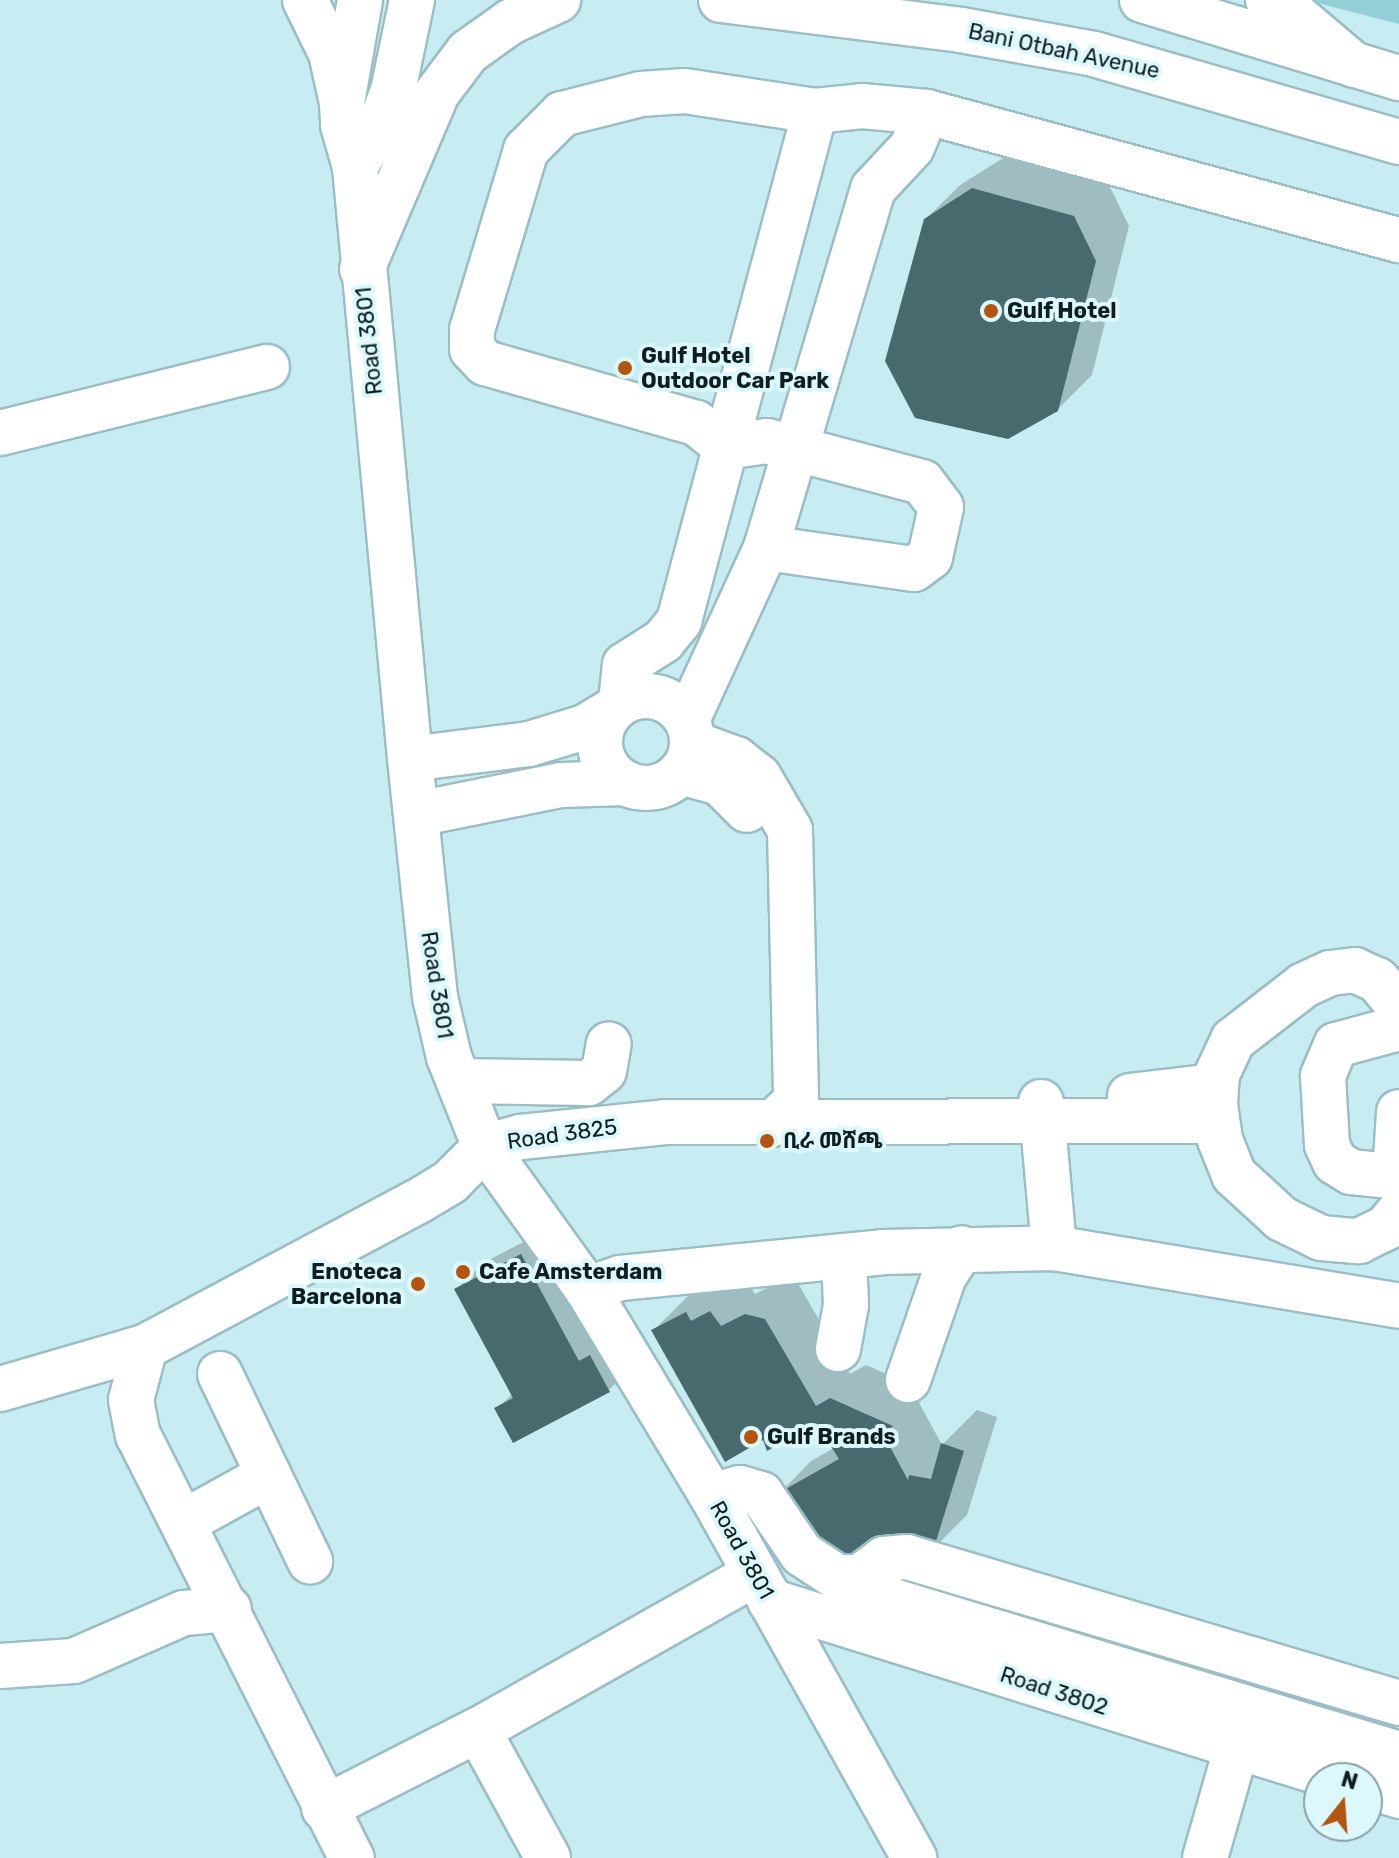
<!DOCTYPE html>
<meta charset="utf-8">
<style>
body{margin:0}
#map{position:relative;width:1399px;height:1858px;overflow:hidden;background:#c7edf2;font-family:Rubik,"Noto Sans Ethiopic",sans-serif}
div>[style]{position:absolute}
.green>*{inset:0;background:#93cfd7}
.shadow>*{inset:0;background:#0003}
.building>*{inset:0;background:#486a6f}
.roads{filter:drop-shadow(2px 0 #9abec3) drop-shadow(-2px 0 #9abec3) drop-shadow(0 2px #9abec3) drop-shadow(0 -2px #9abec3)}
.minor>*{height:44px;margin:-22px;padding:0 22px;transform-origin:22px;border-radius:22px;background:#fff}
.minor>.ring{margin:-22px;padding:0;box-sizing:content-box;background:none;border:44px solid #fff;border-radius:50%}
.major>*{height:44px;margin:-22px;padding:0 22px;transform-origin:22px;border-radius:22px;background:#fff}
.dots>*{width:22px;height:22px;translate:-50% -50%;box-sizing:border-box;border:4px solid #dbf9fd;border-radius:50%}
span{translate:-50% -50%;white-space:nowrap;text-align:center;line-height:1.15;-webkit-text-stroke:8px #dbf9fd;paint-order:stroke}
.street-label{font-size:22px;color:#101e20}
.poi-label{font-size:22px;color:#101e20;font-weight:700}
.left{translate:0 -50%;text-align:left}
.right{translate:-100% -50%;text-align:right}
.north{position:absolute;left:1303px;top:1762px;width:80px;height:80px;box-sizing:border-box;background:#dbf9fd;border:2px solid #8aa1a5;border-radius:50%;rotate:17deg;font-size:22px;font-weight:700;line-height:32px;text-align:center;color:#101e20}
.north::after{content:'';display:block;margin:auto;width:28px;height:36px;background:#b5550d;clip-path:polygon(50% 0,100% 100%,50% 72%,0 100%)}
</style>
<div id="map">
<div class="green">
<div style="clip-path:polygon(1306px 0,1399px 0,1399px 24px)"></div>
</div>
<div class="shadow">
<div style="clip-path:polygon(1008px 155px,1108px 183px,1129px 226px,1092px 375px,1057px 410px,925px 220px,960px 185px)"></div>
<div style="clip-path:polygon(548px 1229px,635px 1364px,609px 1390px,497px 1409px,513px 1393px,457px 1289px,483px 1263px)"></div>
<div style="clip-path:polygon(721px 1279px,745px 1279px,755px 1294px,781px 1281px,799px 1285px,850px 1374px,866px 1365px,925px 1391px,917px 1399px,942px 1445px,977px 1410px,997px 1417px,967px 1515px,933px 1549px,777px 1496px,811px 1461px,834px 1448px,817px 1420px,653px 1331px,687px 1297px)"></div>
</div>
<div class="building">
<div style="clip-path:polygon(972px 188px,1074px 216px,1096px 261px,1058px 411px,1008px 439px,915px 418px,885px 361px,924px 219px)"></div>
<div style="clip-path:polygon(521px 1254px,579px 1361px,590px 1355px,610px 1392px,513px 1443px,494px 1408px,513px 1398px,454px 1289px)"></div>
<div style="clip-path:polygon(710px 1311px,721px 1326px,745px 1314px,765px 1319px,816px 1406px,830px 1398px,893px 1426px,883px 1434px,908px 1480px,909px 1475px,931px 1479px,941px 1443px,964px 1451px,933px 1551px,891px 1538px,836px 1559px,775px 1495px,839px 1459px,816px 1423px,767px 1451px,763px 1440px,725px 1462px,651px 1330px,686px 1312px,691px 1321px)"></div>
</div>
<div class="roads">
<div class="minor">
<div style="left:360px;top:0;width:105px;rotate:99.9deg"></div>
<div style="left:342px;top:103px;width:22px;rotate:87deg"></div>
<div style="left:343px;top:125px;width:44px;rotate:74.1deg"></div>
<div style="left:355px;top:167px;width:595px;rotate:84.69deg"></div>
<div style="left:410px;top:759px;width:239px;rotate:84deg"></div>
<div style="left:435px;top:997px;width:62px;rotate:76.9deg"></div>
<div style="left:449px;top:1057px;width:97px;rotate:68.2deg"></div>
<div style="left:485px;top:1147px;width:175px;rotate:54.3deg"></div>
<div style="left:587px;top:1289px;width:242px;rotate:58.9deg"></div>
<div style="left:712px;top:1496px;width:415px;rotate:60.8deg"></div>
<div style="left:1268px;top:0;width:31px;rotate:29deg"></div>
<div style="left:1295px;top:15px;width:77px;rotate:40.3deg"></div>
<div style="left:355px;top:167px;width:48px;rotate:-58.6deg"></div>
<div style="left:380px;top:126px;width:37px;rotate:-70deg"></div>
<div style="left:393px;top:91px;width:93px;rotate:-78.2deg"></div>
<div style="left:0;top:433px;width:275px;rotate:-13.9deg"></div>
<div style="left:766px;top:548px;width:149px;rotate:8.1deg"></div>
<div style="left:914px;top:569px;width:20px;rotate:-37deg"></div>
<div style="left:930px;top:557px;width:51px;rotate:-77.6deg"></div>
<div style="left:941px;top:507px;width:31px;rotate:-127deg"></div>
<div style="left:922px;top:482px;width:160px;rotate:-165.2deg"></div>
<div style="left:767px;top:441px;width:41px;rotate:171.7deg"></div>
<div style="left:726px;top:447px;width:38px;rotate:-141deg"></div>
<div style="left:696px;top:423px;width:219px;rotate:-164.1deg"></div>
<div style="left:485px;top:363px;width:19px;rotate:-133deg"></div>
<div style="left:472px;top:349px;width:19px;rotate:-90deg"></div>
<div style="left:472px;top:330px;width:188px;rotate:-73.3deg"></div>
<div style="left:526px;top:150px;width:51px;rotate:-45deg"></div>
<div style="left:562px;top:114px;width:81px;rotate:-14.2deg"></div>
<div style="left:641px;top:94px;width:44px;rotate:-3.9deg"></div>
<div style="left:685px;top:91px;width:132px;rotate:8.7deg"></div>
<div style="left:815px;top:111px;width:47px;rotate:-6.1deg"></div>
<div style="left:862px;top:106px;width:65px;rotate:5.3deg"></div>
<div style="left:927px;top:112px;width:489px;rotate:15.2deg"></div>
<div class="ring" style="left:600px;top:696px;width:48px;height:48px"></div>
<div style="left:621px;top:702px;width:37px;rotate:-84deg"></div>
<div style="left:625px;top:665px;width:45px;rotate:-32.3deg"></div>
<div style="left:663px;top:641px;width:26px;rotate:-51deg"></div>
<div style="left:679px;top:621px;width:528px;rotate:-75.07deg"></div>
<div style="left:687px;top:720px;width:189px;rotate:-65.3deg"></div>
<div style="left:766px;top:548px;width:375px;rotate:-73.4deg"></div>
<div style="left:873px;top:189px;width:57px;rotate:-47.1deg"></div>
<div style="left:912px;top:147px;width:38px;rotate:-67deg"></div>
<div style="left:692px;top:743px;width:47px;rotate:20deg"></div>
<div style="left:736px;top:759px;width:29px;rotate:38deg"></div>
<div style="left:759px;top:777px;width:61px;rotate:59.7deg"></div>
<div style="left:790px;top:830px;width:271px;rotate:88.7deg"></div>
<div style="left:796px;top:1101px;width:33px;rotate:136deg"></div>
<div style="left:410px;top:759px;width:120px;rotate:-7.2deg"></div>
<div style="left:529px;top:744px;width:59px;rotate:-16.9deg"></div>
<div style="left:585px;top:727px;width:29px;rotate:-31deg"></div>
<div style="left:681px;top:772px;width:41px;rotate:15.8deg"></div>
<div style="left:720px;top:783px;width:38px;rotate:45deg"></div>
<div style="left:417px;top:814px;width:147px;rotate:-11.4deg"></div>
<div style="left:561px;top:785px;width:65px;rotate:-1.8deg"></div>
<div style="left:1399px;top:1006px;width:34px;rotate:-130deg"></div>
<div style="left:1377px;top:980px;width:24px;rotate:-156deg"></div>
<div style="left:1355px;top:970px;width:25px;rotate:173deg"></div>
<div style="left:1330px;top:973px;width:29px;rotate:155deg"></div>
<div style="left:1304px;top:985px;width:90px;rotate:142.2deg"></div>
<div style="left:1233px;top:1040px;width:38px;rotate:115deg"></div>
<div style="left:1217px;top:1074px;width:30px;rotate:94deg"></div>
<div style="left:1215px;top:1104px;width:36px;rotate:82deg"></div>
<div style="left:1220px;top:1140px;width:38px;rotate:68deg"></div>
<div style="left:1234px;top:1175px;width:65px;rotate:42.5deg"></div>
<div style="left:1282px;top:1219px;width:43px;rotate:26deg"></div>
<div style="left:1321px;top:1238px;width:38px;rotate:5deg"></div>
<div style="left:1359px;top:1241px;width:30px;rotate:-26deg"></div>
<div style="left:1386px;top:1228px;width:21px;rotate:-51deg"></div>
<div style="left:1399px;top:1028px;width:65px;rotate:164.9deg"></div>
<div style="left:1336px;top:1045px;width:34px;rotate:113deg"></div>
<div style="left:1323px;top:1076px;width:69px;rotate:86.7deg"></div>
<div style="left:1327px;top:1145px;width:19px;rotate:65deg"></div>
<div style="left:1335px;top:1162px;width:19px;rotate:32deg"></div>
<div style="left:1351px;top:1172px;width:48px;rotate:5.9deg"></div>
<div style="left:459px;top:1081px;width:130px;rotate:0.9deg"></div>
<div style="left:589px;top:1083px;width:19px;rotate:-39deg"></div>
<div style="left:604px;top:1071px;width:27px;rotate:-80deg"></div>
<div style="left:1130px;top:1096px;width:86px;rotate:-6.7deg"></div>
<div style="left:1041px;top:1102px;width:147px;rotate:84.9deg"></div>
<div style="left:1395px;top:1173px;width:61px;rotate:-86.2deg"></div>
<div style="left:587px;top:1289px;width:35px;rotate:-18deg"></div>
<div style="left:620px;top:1278px;width:264px;rotate:-5.6deg"></div>
<div style="left:883px;top:1252px;width:171px;rotate:-1.3deg"></div>
<div style="left:1054px;top:1248px;width:350px;rotate:9.5deg"></div>
<div style="left:145px;top:1347px;width:55px;rotate:104.8deg"></div>
<div style="left:131px;top:1400px;width:36px;rotate:79deg"></div>
<div style="left:138px;top:1435px;width:474px;rotate:63.2deg"></div>
<div style="left:838px;top:1349px;width:45px;rotate:-79.7deg"></div>
<div style="left:846px;top:1305px;width:49px;rotate:-92.3deg"></div>
<div style="left:220px;top:1374px;width:208px;rotate:64.3deg"></div>
<div style="left:908px;top:1380px;width:110px;rotate:-70.9deg"></div>
<div style="left:944px;top:1276px;width:33px;rotate:-57deg"></div>
<div style="left:0;top:1389px;width:151px;rotate:-16.2deg"></div>
<div style="left:145px;top:1347px;width:308px;rotate:-28.1deg"></div>
<div style="left:417px;top:1202px;width:39px;rotate:-31deg"></div>
<div style="left:450px;top:1182px;width:49px;rotate:-45deg"></div>
<div style="left:485px;top:1147px;width:37px;rotate:-16deg"></div>
<div style="left:521px;top:1137px;width:145px;rotate:-5.9deg"></div>
<div style="left:665px;top:1122px;width:551px;rotate:-0.1deg"></div>
<div style="left:712px;top:1496px;width:29px;rotate:-16deg"></div>
<div style="left:740px;top:1488px;width:22px;rotate:16deg"></div>
<div style="left:761px;top:1494px;width:73px;rotate:55.7deg"></div>
<div style="left:802px;top:1554px;width:42px;rotate:33.3deg"></div>
<div style="left:837px;top:1577px;width:23px"></div>
<div style="left:860px;top:1577px;width:30px;rotate:-37deg"></div>
<div style="left:884px;top:1559px;width:23px;rotate:-5deg"></div>
<div style="left:907px;top:1557px;width:513px;rotate:16.53deg"></div>
<div style="left:184px;top:1522px;width:97px;rotate:-28.9deg"></div>
<div style="left:837px;top:1577px;width:44px;rotate:25.4deg"></div>
<div style="left:877px;top:1596px;width:545px;rotate:16.84deg"></div>
<div style="left:770px;top:1601px;width:595px;rotate:17.31deg"></div>
<div style="left:0;top:1666px;width:74px;rotate:-3.9deg"></div>
<div style="left:74px;top:1661px;width:120px;rotate:-23.6deg"></div>
<div style="left:184px;top:1613px;width:45px;rotate:-5.1deg"></div>
<div style="left:478px;top:1730px;width:146px;rotate:61.3deg"></div>
<div style="left:1367px;top:1786px;width:34px;rotate:17deg"></div>
<div style="left:324px;top:1808px;width:173px;rotate:-26.9deg"></div>
<div style="left:478px;top:1730px;width:318px;rotate:-29.4deg"></div>
<div style="left:1205px;top:1858px;width:113px;rotate:-74.1deg"></div>
</div>
<div class="major">
<div style="left:305px;top:0;width:59px;rotate:63.9deg"></div>
<div style="left:331px;top:53px;width:51px;rotate:77.6deg"></div>
<div style="left:721px;top:0;width:242px;rotate:7.1deg"></div>
<div style="left:961px;top:30px;width:135px;rotate:10.2deg"></div>
<div style="left:1094px;top:54px;width:317px;rotate:16.1deg"></div>
<div style="left:1142px;top:0;width:269px;rotate:16.9deg"></div>
<div style="left:362px;top:269px;width:191px;rotate:-66.9deg"></div>
<div style="left:437px;top:93px;width:51px;rotate:-52.9deg"></div>
<div style="left:468px;top:52px;width:52px;rotate:-35.5deg"></div>
<div style="left:510px;top:22px;width:53px;rotate:-24.6deg"></div>
</div>
</div>
<div class="dots">
<div style="left:991px;top:311px;background:#b5550d"></div>
<div style="left:625px;top:368px;background:#b5550d"></div>
<div style="left:767px;top:1141px;background:#b5550d"></div>
<div style="left:463px;top:1272px;background:#b5550d"></div>
<div style="left:418px;top:1284px;background:#b5550d"></div>
<div style="left:751px;top:1437px;background:#b5550d"></div>
</div>
<div class="street-label">
<span style="left:1064px;top:51px;rotate:12deg">Bani Otbah Avenue</span>
<span style="left:369px;top:341px;rotate:-96deg">Road 3801</span>
<span style="left:437px;top:985px;rotate:81deg">Road 3801</span>
<span style="left:562px;top:1134px;rotate:-8deg">Road 3825</span>
<span style="left:742px;top:1550px;rotate:61deg">Road 3801</span>
<span style="left:1054px;top:1691px;rotate:18deg">Road 3802</span>
</div>
<div class="poi-label">
<span class="left" style="left:1007px;top:311px">Gulf Hotel</span>
<span class="left" style="left:641px;top:368px">Gulf Hotel<br>Outdoor Car Park</span>
<span class="left" style="left:783px;top:1141px">ቢራ መሸጫ</span>
<span class="right" style="left:402px;top:1284px">Enoteca<br>Barcelona</span>
<span class="left" style="left:479px;top:1272px">Cafe Amsterdam</span>
<span class="left" style="left:767px;top:1437px">Gulf Brands</span>
</div>
<div class="north">N</div>
</div>
